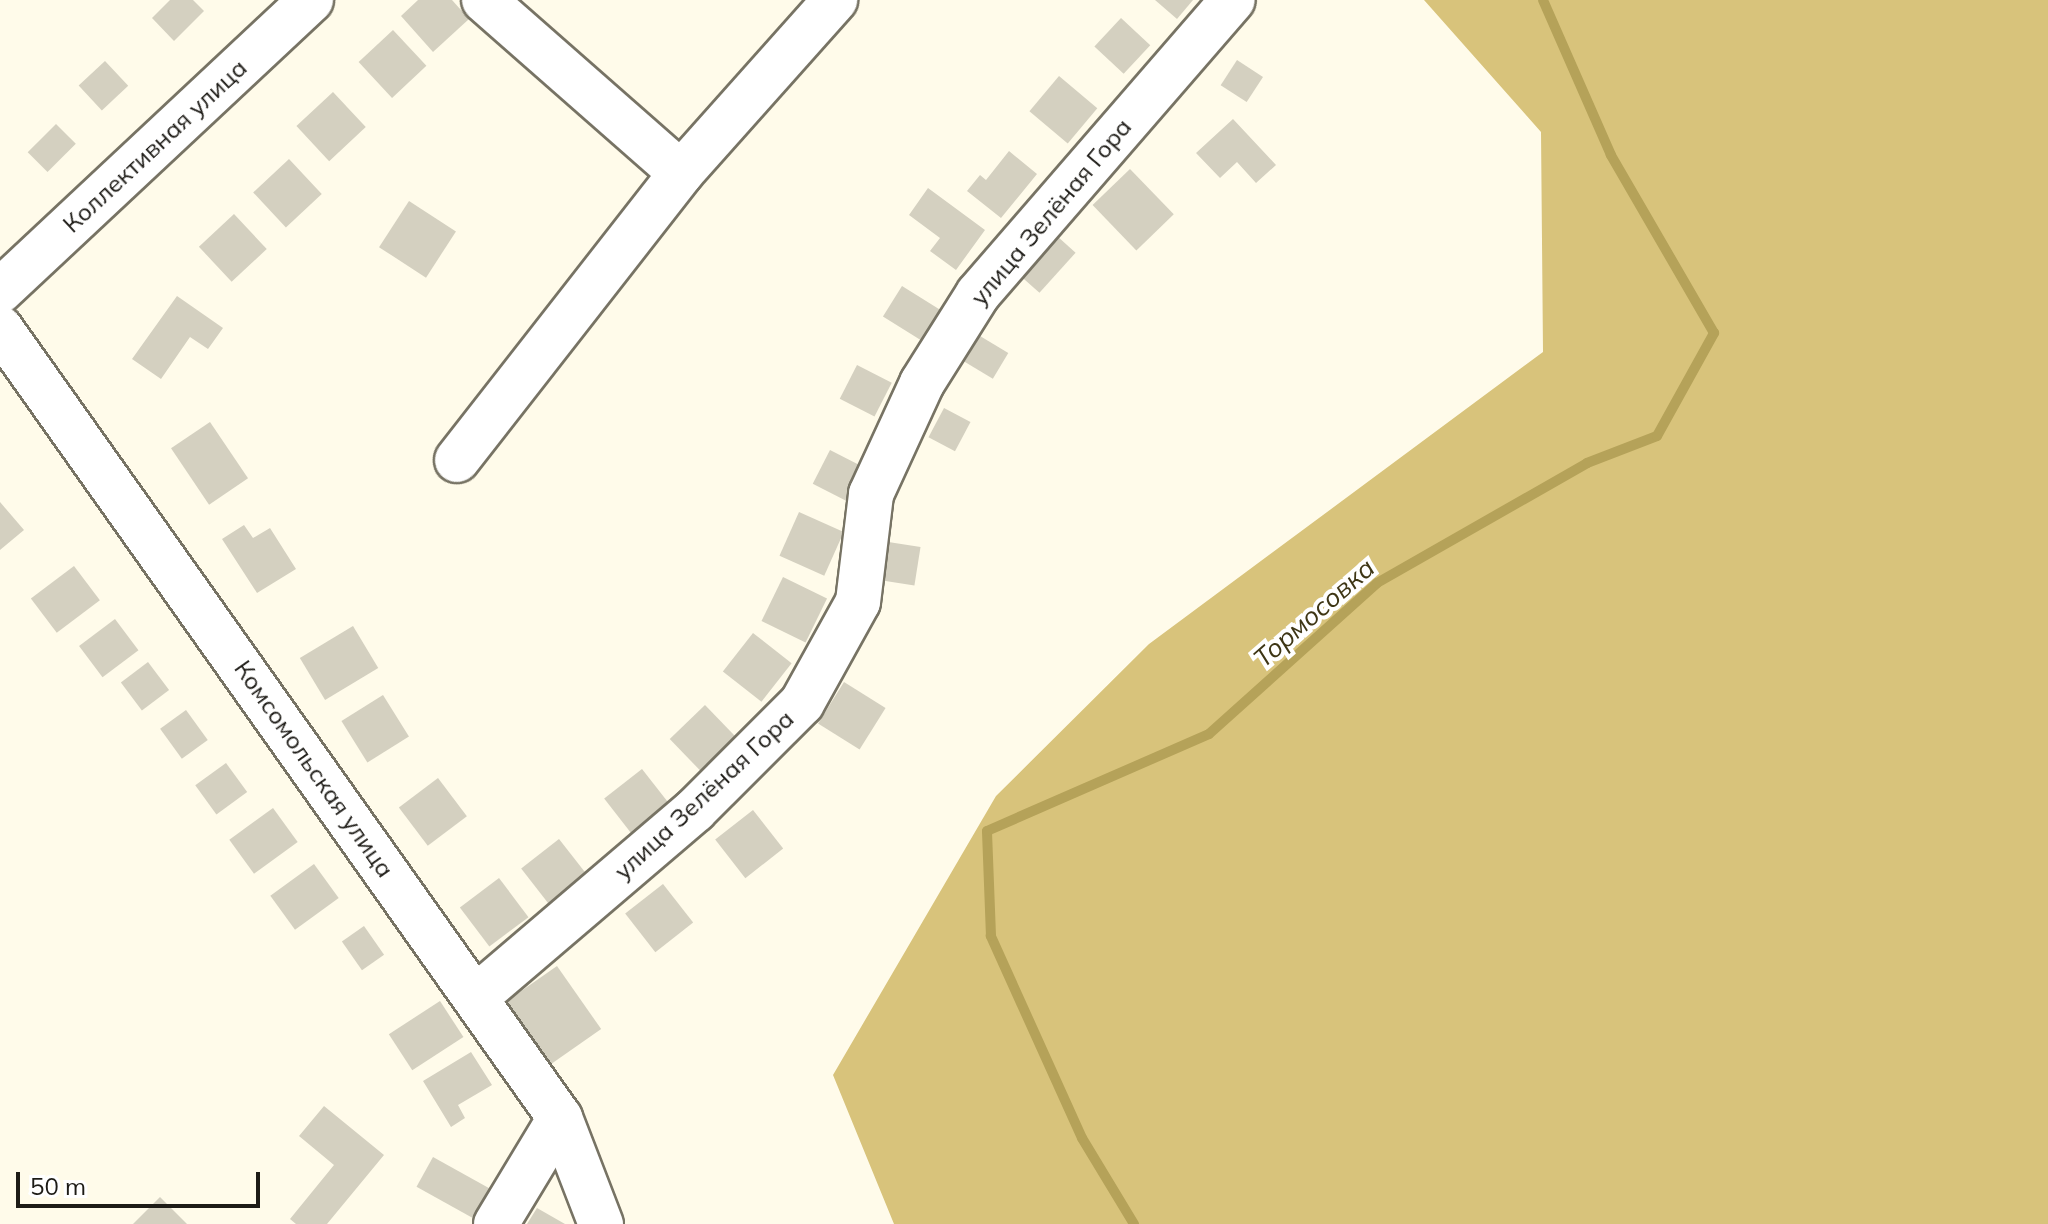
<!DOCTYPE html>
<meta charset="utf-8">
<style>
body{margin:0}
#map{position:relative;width:2048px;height:1224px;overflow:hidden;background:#fffbea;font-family:Mulish,sans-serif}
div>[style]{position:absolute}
.forest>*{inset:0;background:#d8c37b}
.stream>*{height:10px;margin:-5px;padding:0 5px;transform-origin:5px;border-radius:5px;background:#b5a259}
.building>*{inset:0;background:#d4d0c0;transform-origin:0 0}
.roads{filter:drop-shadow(2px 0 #777364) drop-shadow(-2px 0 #777364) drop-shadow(0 2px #777364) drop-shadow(0 -2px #777364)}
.minor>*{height:44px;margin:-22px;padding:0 22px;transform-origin:22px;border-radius:22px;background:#fff}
span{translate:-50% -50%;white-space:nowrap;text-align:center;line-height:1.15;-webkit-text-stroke:8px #fff;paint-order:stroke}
.street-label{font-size:24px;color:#1d1b16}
.water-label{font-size:26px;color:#3e3615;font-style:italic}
.scale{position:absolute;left:16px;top:1172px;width:244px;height:36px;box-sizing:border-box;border:4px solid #1d1b16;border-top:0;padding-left:10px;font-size:24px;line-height:28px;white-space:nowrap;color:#1d1b16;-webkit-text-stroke:6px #fff;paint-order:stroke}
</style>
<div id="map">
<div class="forest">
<div style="clip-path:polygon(1424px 0,2048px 0,2048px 1224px,894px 1224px,833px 1075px,996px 796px,1149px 644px,1543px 352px,1541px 132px)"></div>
</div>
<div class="stream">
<div style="left:1134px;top:1224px;width:100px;rotate:-121.2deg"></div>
<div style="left:1082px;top:1138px;width:222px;rotate:-114.3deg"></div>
<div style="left:991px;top:936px;width:105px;rotate:-92.2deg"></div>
<div style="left:987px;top:831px;width:242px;rotate:-23.6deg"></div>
<div style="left:1209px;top:734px;width:226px;rotate:-41.9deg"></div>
<div style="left:1377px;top:583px;width:242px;rotate:-29.7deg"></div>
<div style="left:1587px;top:463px;width:75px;rotate:-21.1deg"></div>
<div style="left:1657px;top:436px;width:118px;rotate:-61deg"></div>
<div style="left:1714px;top:333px;width:206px;rotate:-120.1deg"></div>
<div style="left:1611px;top:155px;width:169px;rotate:-113.7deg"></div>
</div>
<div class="building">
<div style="clip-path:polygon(170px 0,193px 0,204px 11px,174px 41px,152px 18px)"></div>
<div style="clip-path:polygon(418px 0,452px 0,469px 19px,433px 52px,401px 16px)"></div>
<div style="clip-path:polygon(1155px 0,1193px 0,1177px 19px)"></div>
<div style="left:1121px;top:18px;width:40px;height:39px;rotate:43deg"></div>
<div style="left:393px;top:30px;width:49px;height:47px;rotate:47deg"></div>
<div style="left:1237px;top:60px;width:31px;height:30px;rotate:33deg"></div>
<div style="left:105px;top:61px;width:34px;height:36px;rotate:47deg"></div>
<div style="left:1059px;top:76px;width:50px;height:46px;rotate:40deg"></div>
<div style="left:333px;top:92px;width:48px;height:50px;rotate:47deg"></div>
<div style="clip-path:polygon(1233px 119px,1276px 165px,1256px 183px,1237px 162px,1220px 178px,1196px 153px)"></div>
<div style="left:56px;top:124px;width:28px;height:40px;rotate:45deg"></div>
<div style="clip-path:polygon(1009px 151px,1037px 174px,1001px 218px,967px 191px,980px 175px,986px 180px)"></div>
<div style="left:289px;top:159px;width:48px;height:49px;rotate:47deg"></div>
<div style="left:1130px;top:169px;width:63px;height:52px;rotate:46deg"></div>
<div style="clip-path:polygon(928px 188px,985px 230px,956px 270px,930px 251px,940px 238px,909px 215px)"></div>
<div style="left:409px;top:201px;width:56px;height:55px;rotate:33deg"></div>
<div style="left:234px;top:214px;width:48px;height:48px;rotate:47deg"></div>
<div style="left:1057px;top:236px;width:25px;height:54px;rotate:42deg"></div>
<div style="left:902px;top:286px;width:52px;height:36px;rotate:32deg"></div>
<div style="clip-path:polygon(177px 296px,223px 328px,208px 349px,190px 337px,161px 379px,132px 359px)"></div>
<div style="left:980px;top:336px;width:33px;height:30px;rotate:31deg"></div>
<div style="left:857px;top:365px;width:39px;height:38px;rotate:27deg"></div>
<div style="left:944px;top:408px;width:30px;height:33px;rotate:28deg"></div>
<div style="left:210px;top:422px;width:68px;height:47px;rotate:56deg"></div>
<div style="left:830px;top:450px;width:39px;height:38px;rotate:27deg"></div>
<div style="clip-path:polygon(0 502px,24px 530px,0 550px)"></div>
<div style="left:799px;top:512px;width:49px;height:48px;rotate:24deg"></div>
<div style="clip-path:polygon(244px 525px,253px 538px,270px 528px,296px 569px,257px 593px,222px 539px)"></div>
<div style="left:882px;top:541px;width:39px;height:39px;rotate:9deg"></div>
<div style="left:74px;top:566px;width:43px;height:54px;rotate:53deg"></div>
<div style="left:783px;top:577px;width:49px;height:49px;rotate:26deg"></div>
<div style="left:115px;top:619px;width:39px;height:45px;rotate:53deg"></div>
<div style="left:353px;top:626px;width:49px;height:62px;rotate:59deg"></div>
<div style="left:753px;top:633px;width:49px;height:49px;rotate:38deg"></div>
<div style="left:148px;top:662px;width:35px;height:34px;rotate:53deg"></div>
<div style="left:844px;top:682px;width:49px;height:49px;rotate:32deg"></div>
<div style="left:383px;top:695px;width:49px;height:49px;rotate:58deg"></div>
<div style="left:705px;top:705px;width:49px;height:49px;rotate:46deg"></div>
<div style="left:186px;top:710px;width:37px;height:32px;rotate:54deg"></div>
<div style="left:226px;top:763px;width:36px;height:38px;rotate:54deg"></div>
<div style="left:642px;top:769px;width:49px;height:48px;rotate:52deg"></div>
<div style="left:438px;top:778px;width:48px;height:49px;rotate:53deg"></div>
<div style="left:273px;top:808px;width:42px;height:54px;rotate:54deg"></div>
<div style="left:753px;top:810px;width:49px;height:48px;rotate:52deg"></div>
<div style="left:559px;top:839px;width:49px;height:48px;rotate:52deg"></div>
<div style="left:314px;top:864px;width:42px;height:54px;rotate:54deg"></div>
<div style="left:499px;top:878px;width:49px;height:49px;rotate:53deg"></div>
<div style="left:663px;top:884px;width:49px;height:48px;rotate:52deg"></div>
<div style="left:364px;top:926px;width:35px;height:27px;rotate:55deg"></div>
<div style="left:557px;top:966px;width:77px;height:65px;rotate:55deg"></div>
<div style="left:440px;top:1001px;width:43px;height:61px;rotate:57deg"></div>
<div style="clip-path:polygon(471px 1052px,492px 1085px,458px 1105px,465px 1118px,451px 1127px,423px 1081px)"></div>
<div style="clip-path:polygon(324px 1106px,384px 1155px,327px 1224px,296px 1224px,290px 1219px,334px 1165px,299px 1136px)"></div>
<div style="left:433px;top:1157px;width:72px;height:34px;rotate:29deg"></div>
<div style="clip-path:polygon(160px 1197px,187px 1224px,133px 1224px)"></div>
<div style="clip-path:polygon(537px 1208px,565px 1224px,527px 1224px)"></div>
</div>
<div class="roads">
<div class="minor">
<div style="left:484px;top:0;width:262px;rotate:41.3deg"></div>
<div style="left:0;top:291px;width:426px;rotate:-43.1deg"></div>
<div style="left:0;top:328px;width:968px;rotate:54.67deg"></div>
<div style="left:560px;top:1118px;width:114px;rotate:68.9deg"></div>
<div style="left:457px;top:460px;width:364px;rotate:-52deg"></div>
<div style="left:681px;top:173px;width:232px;rotate:-48.3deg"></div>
<div style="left:476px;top:997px;width:288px;rotate:-40.5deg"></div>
<div style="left:695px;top:810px;width:151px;rotate:-45deg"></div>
<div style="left:802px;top:703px;width:115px;rotate:-61deg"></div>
<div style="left:858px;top:602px;width:109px;rotate:-83.1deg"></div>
<div style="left:871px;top:494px;width:122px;rotate:-65.3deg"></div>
<div style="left:922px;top:383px;width:105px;rotate:-57.8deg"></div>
<div style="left:978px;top:294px;width:389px;rotate:-49.1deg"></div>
<div style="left:496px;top:1224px;width:124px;rotate:-58.9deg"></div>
</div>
</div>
<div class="street-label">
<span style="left:155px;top:146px;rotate:-43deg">Коллективная улица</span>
<span style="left:1051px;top:212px;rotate:-50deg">улица Зелёная Гора</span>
<span style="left:314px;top:769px;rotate:55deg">Комсомольская улица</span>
<span style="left:704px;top:795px;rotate:-43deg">улица Зелёная Гора</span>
</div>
<div class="water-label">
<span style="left:1314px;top:613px;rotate:-41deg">Тормосовка</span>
</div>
<div class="scale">50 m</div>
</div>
